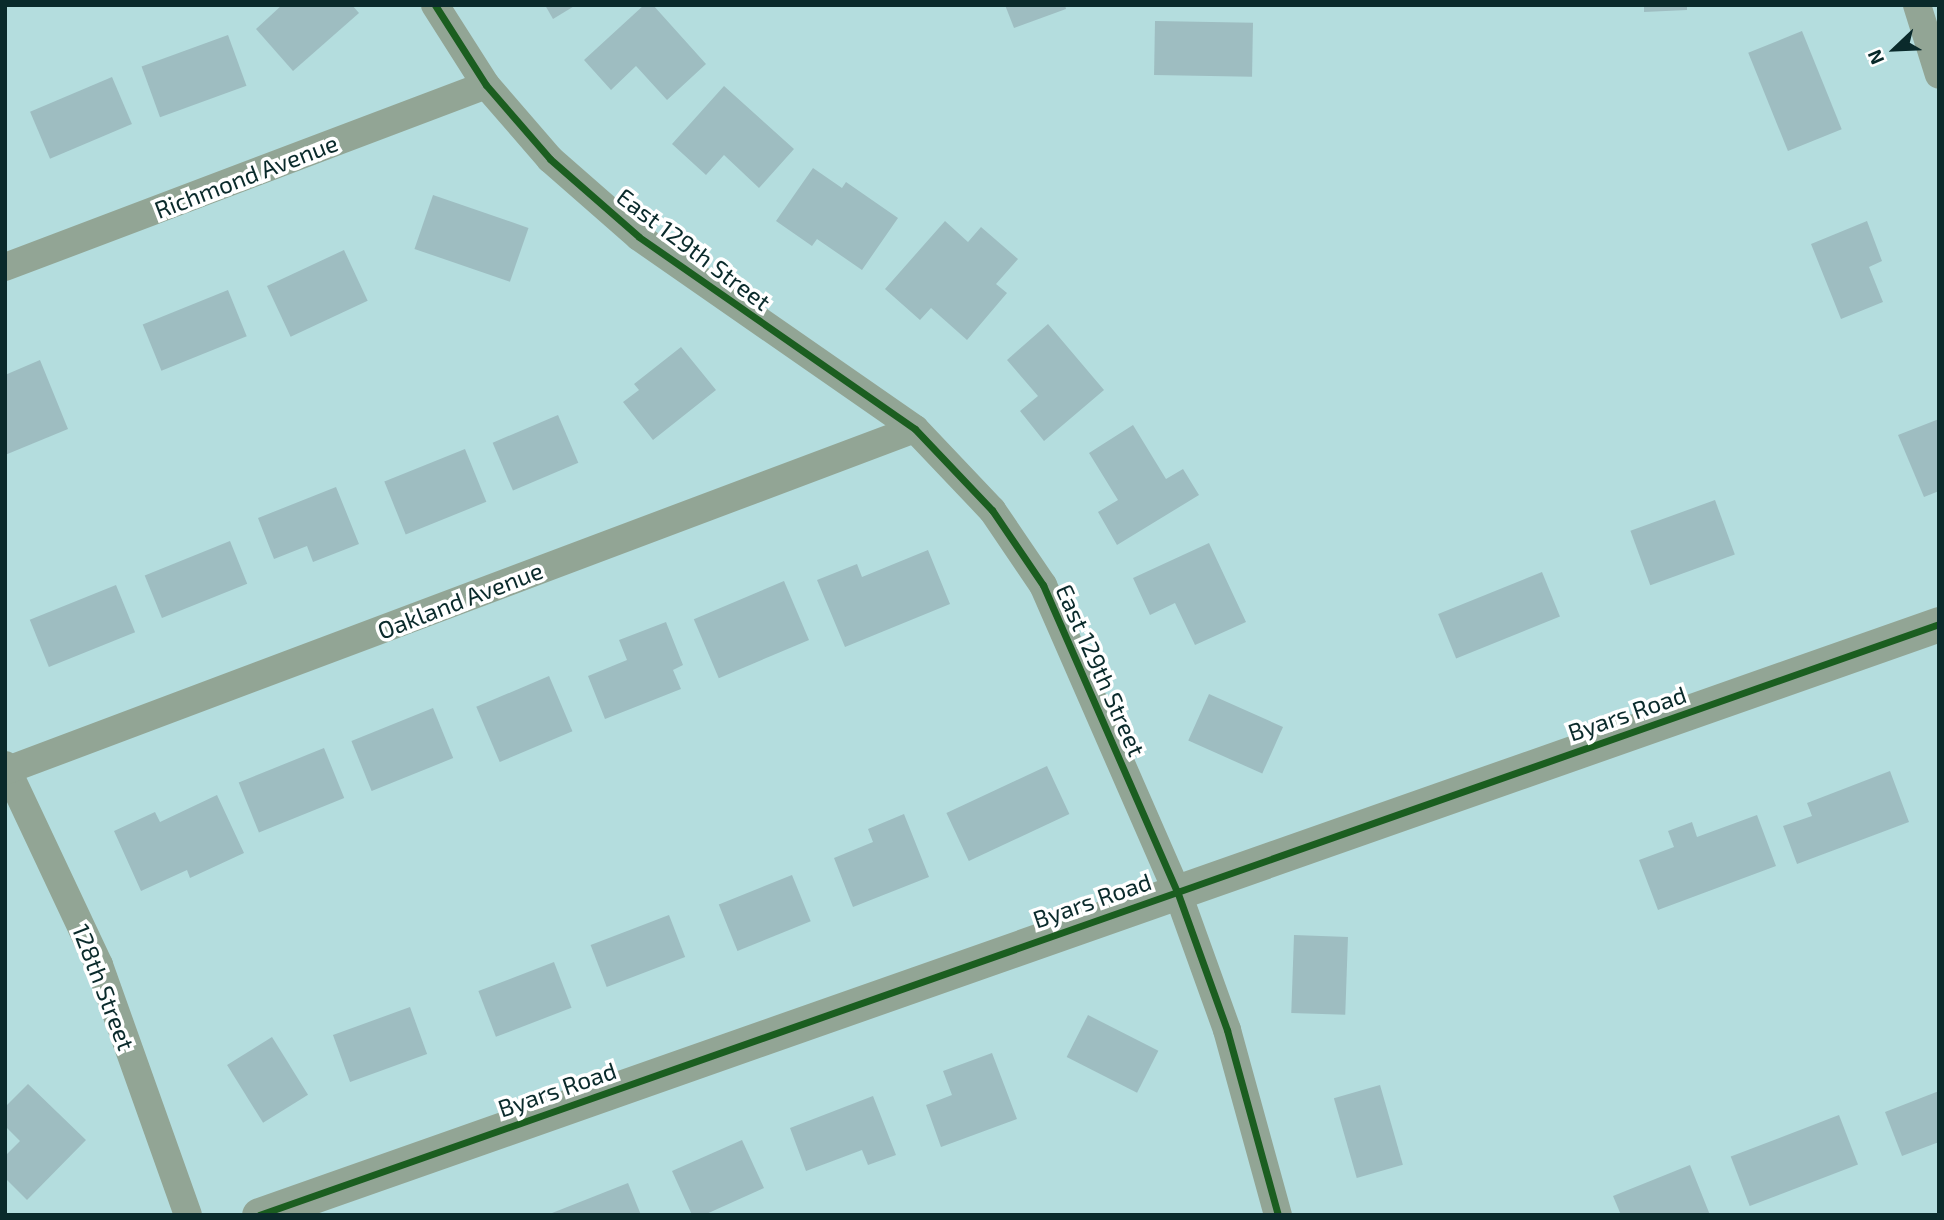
<!DOCTYPE html>
<style>
body{margin:0}
#map{position:relative;width:1944px;height:1220px;overflow:hidden;background:#b4ddde;font-family:"Exo 2",sans-serif}
div>[style]{position:absolute}
.building>*{inset:0;background:#9ebdc1;transform-origin:0 0}
.minor>*{height:28px;margin:-14px;padding:0 14px;transform-origin:14px;border-radius:14px;background:#92a595}
.tertiary>*{height:35px;margin:-17.5px;padding:0 17.5px;transform-origin:17.5px;border-radius:17.5px;background:#92a595}
.cycleway>*{height:7px;margin:-3.5px;padding:0 3.5px;transform-origin:3.5px;border-radius:3.5px;background:#1b5e20}
span{translate:-50% -50%;white-space:nowrap;text-align:center;line-height:1.15;-webkit-text-stroke:7px #fff;paint-order:stroke}
.street-label{font-size:24px;color:#0a2a2b}
.frame{position:absolute;inset:0;border:7px solid #0a2a2b;pointer-events:none}
.north{position:absolute;left:1860px;top:14px;width:70px;height:70px;-webkit-text-stroke:5px #fff;paint-order:stroke;rotate:247deg;font-size:19px;font-weight:700;line-height:28px;text-align:center;color:#0a2a2b}
.north::after{content:'';display:block;margin:auto;width:24px;height:32px;background:#0a2a2b;clip-path:polygon(50% 0,100% 100%,50% 72%,0 100%)}
</style>
<div id="map">
<div class="building">
<div style="clip-path:polygon(282px 5px,352px 5px,359px 13px,293px 71px,256px 29px)"></div>
<div style="clip-path:polygon(545px 5px,576px 5px,553px 19px)"></div>
<div style="clip-path:polygon(644px 5px,653px 5px,706px 64px,667px 100px,636px 66px,611px 90px,584px 60px)"></div>
<div style="clip-path:polygon(1005px 5px,1065px 5px,1066px 9px,1014px 28px)"></div>
<div style="clip-path:polygon(1644px 5px,1687px 5px,1687px 10px,1644px 12px)"></div>
<div style="left:1155px;top:21px;width:98px;height:54px;rotate:1deg"></div>
<div style="left:1802px;top:31px;width:106px;height:58px;rotate:68deg"></div>
<div style="left:228px;top:35px;width:54px;height:92px;rotate:70deg"></div>
<div style="left:112px;top:77px;width:51px;height:89px;rotate:67deg"></div>
<div style="clip-path:polygon(724px 86px,794px 149px,759px 188px,724px 155px,706px 175px,672px 144px)"></div>
<div style="clip-path:polygon(813px 168px,842px 188px,846px 182px,898px 218px,862px 270px,817px 239px,812px 246px,776px 221px)"></div>
<div style="left:433px;top:195px;width:101px;height:57px;rotate:19deg"></div>
<div style="clip-path:polygon(945px 221px,968px 242px,981px 227px,1018px 259px,996px 284px,1007px 293px,967px 340px,931px 308px,920px 320px,885px 289px)"></div>
<div style="clip-path:polygon(1867px 221px,1882px 261px,1869px 267px,1883px 302px,1841px 319px,1811px 244px)"></div>
<div style="left:344px;top:250px;width:56px;height:85px;rotate:65deg"></div>
<div style="left:228px;top:290px;width:50px;height:92px;rotate:68deg"></div>
<div style="clip-path:polygon(1048px 324px,1104px 390px,1044px 441px,1020px 411px,1038px 396px,1007px 360px)"></div>
<div style="clip-path:polygon(681px 347px,716px 390px,653px 440px,623px 402px,639px 390px,634px 384px)"></div>
<div style="clip-path:polygon(40px 360px,68px 429px,5px 455px,5px 375px)"></div>
<div style="left:558px;top:415px;width:52px;height:71px;rotate:67deg"></div>
<div style="clip-path:polygon(1939px 419px,1939px 491px,1924px 497px,1898px 435px)"></div>
<div style="clip-path:polygon(1133px 425px,1166px 479px,1183px 469px,1199px 495px,1117px 545px,1098px 512px,1118px 500px,1089px 453px)"></div>
<div style="left:465px;top:449px;width:57px;height:87px;rotate:68deg"></div>
<div style="clip-path:polygon(336px 487px,359px 544px,313px 562px,307px 546px,274px 559px,258px 518px)"></div>
<div style="left:1715px;top:500px;width:58px;height:90px;rotate:70deg"></div>
<div style="left:230px;top:541px;width:46px;height:92px;rotate:68deg"></div>
<div style="clip-path:polygon(1209px 543px,1246px 622px,1195px 645px,1175px 603px,1150px 615px,1133px 578px)"></div>
<div style="clip-path:polygon(928px 550px,950px 604px,845px 647px,817px 580px,857px 564px,862px 577px)"></div>
<div style="left:1542px;top:572px;width:48px;height:112px;rotate:68deg"></div>
<div style="left:784px;top:581px;width:64px;height:98px;rotate:67deg"></div>
<div style="left:116px;top:585px;width:51px;height:93px;rotate:68deg"></div>
<div style="clip-path:polygon(666px 622px,683px 665px,673px 670px,681px 689px,605px 719px,588px 676px,627px 660px,619px 640px)"></div>
<div style="left:549px;top:676px;width:60px;height:79px;rotate:67deg"></div>
<div style="left:1209px;top:694px;width:81px;height:51px;rotate:24deg"></div>
<div style="left:433px;top:708px;width:54px;height:88px;rotate:68deg"></div>
<div style="left:324px;top:748px;width:54px;height:92px;rotate:68deg"></div>
<div style="left:1047px;top:766px;width:53px;height:111px;rotate:65deg"></div>
<div style="clip-path:polygon(1890px 771px,1909px 822px,1797px 864px,1783px 826px,1812px 816px,1807px 803px)"></div>
<div style="clip-path:polygon(217px 795px,244px 853px,190px 878px,187px 870px,141px 891px,114px 831px,155px 812px,160px 822px)"></div>
<div style="clip-path:polygon(904px 814px,929px 877px,853px 907px,834px 858px,873px 842px,868px 829px)"></div>
<div style="clip-path:polygon(1757px 815px,1776px 866px,1658px 910px,1639px 860px,1674px 847px,1668px 831px,1692px 822px,1697px 837px)"></div>
<div style="left:792px;top:875px;width:50px;height:79px;rotate:68deg"></div>
<div style="left:669px;top:915px;width:45px;height:84px;rotate:69deg"></div>
<div style="left:1294px;top:935px;width:54px;height:78px;rotate:2deg"></div>
<div style="left:554px;top:962px;width:49px;height:81px;rotate:69deg"></div>
<div style="left:410px;top:1007px;width:50px;height:82px;rotate:70deg"></div>
<div style="left:1088px;top:1015px;width:79px;height:47px;rotate:27deg"></div>
<div style="left:272px;top:1037px;width:68px;height:53px;rotate:58deg"></div>
<div style="clip-path:polygon(992px 1053px,1017px 1119px,941px 1147px,926px 1105px,952px 1095px,943px 1071px)"></div>
<div style="clip-path:polygon(28px 1084px,86px 1140px,27px 1200px,5px 1178px,5px 1156px,20px 1141px,5px 1126px,5px 1107px)"></div>
<div style="left:1380px;top:1085px;width:83px;height:48px;rotate:74deg"></div>
<div style="clip-path:polygon(1939px 1091px,1939px 1142px,1902px 1156px,1885px 1112px)"></div>
<div style="clip-path:polygon(873px 1096px,896px 1155px,868px 1165px,862px 1150px,806px 1171px,790px 1128px)"></div>
<div style="left:1839px;top:1115px;width:53px;height:116px;rotate:69deg"></div>
<div style="clip-path:polygon(742px 1140px,764px 1188px,704px 1215px,692px 1215px,672px 1171px)"></div>
<div style="clip-path:polygon(1690px 1165px,1710px 1215px,1621px 1215px,1613px 1196px)"></div>
<div style="clip-path:polygon(628px 1183px,641px 1215px,547px 1215px)"></div>
</div>
<div class="minor">
<div style="left:435px;top:5px;width:95px;rotate:57.5deg"></div>
<div style="left:486px;top:85px;width:98px;rotate:49.1deg"></div>
<div style="left:550px;top:159px;width:118px;rotate:41.2deg"></div>
<div style="left:639px;top:237px;width:336px;rotate:34.8deg"></div>
<div style="left:915px;top:429px;width:112px;rotate:46.5deg"></div>
<div style="left:992px;top:510px;width:91px;rotate:55.8deg"></div>
<div style="left:1043px;top:585px;width:334px;rotate:66.4deg"></div>
<div style="left:1177px;top:891px;width:148px;rotate:70.2deg"></div>
<div style="left:1227px;top:1030px;width:192px;rotate:74.6deg"></div>
<div style="left:1917px;top:5px;width:73px;rotate:72.6deg"></div>
<div style="left:5px;top:267px;width:514px;rotate:-20.73deg"></div>
<div style="left:5px;top:765px;width:221px;rotate:64.8deg"></div>
<div style="left:99px;top:965px;width:265px;rotate:70.4deg"></div>
<div style="left:5px;top:771px;width:972px;rotate:-20.6deg"></div>
</div>
<div class="tertiary">
<div style="left:259px;top:1215px;width:1781px;rotate:-19.38deg"></div>
</div>
<div class="cycleway">
<div style="left:435px;top:5px;width:95px;rotate:57.5deg"></div>
<div style="left:486px;top:85px;width:98px;rotate:49.1deg"></div>
<div style="left:550px;top:159px;width:118px;rotate:41.2deg"></div>
<div style="left:639px;top:237px;width:336px;rotate:34.8deg"></div>
<div style="left:915px;top:429px;width:112px;rotate:46.5deg"></div>
<div style="left:992px;top:510px;width:91px;rotate:55.8deg"></div>
<div style="left:1043px;top:585px;width:334px;rotate:66.4deg"></div>
<div style="left:1177px;top:891px;width:148px;rotate:70.2deg"></div>
<div style="left:1227px;top:1030px;width:192px;rotate:74.6deg"></div>
<div style="left:259px;top:1215px;width:1781px;rotate:-19.38deg"></div>
</div>
<div class="street-label">
<span style="left:246px;top:176px;rotate:-21deg">Richmond Avenue</span>
<span style="left:694px;top:249px;rotate:37deg">East 129th Street</span>
<span style="left:460px;top:600px;rotate:-21deg">Oakland Avenue</span>
<span style="left:1101px;top:670px;rotate:66deg">East 129th Street</span>
<span style="left:1627px;top:713px;rotate:-19deg">Byars Road</span>
<span style="left:1092px;top:900px;rotate:-19deg">Byars Road</span>
<span style="left:104px;top:987px;rotate:69deg">128th Street</span>
<span style="left:557px;top:1089px;rotate:-19deg">Byars Road</span>
</div>
<div class="frame"></div>
<div class="north">N</div>
</div>
